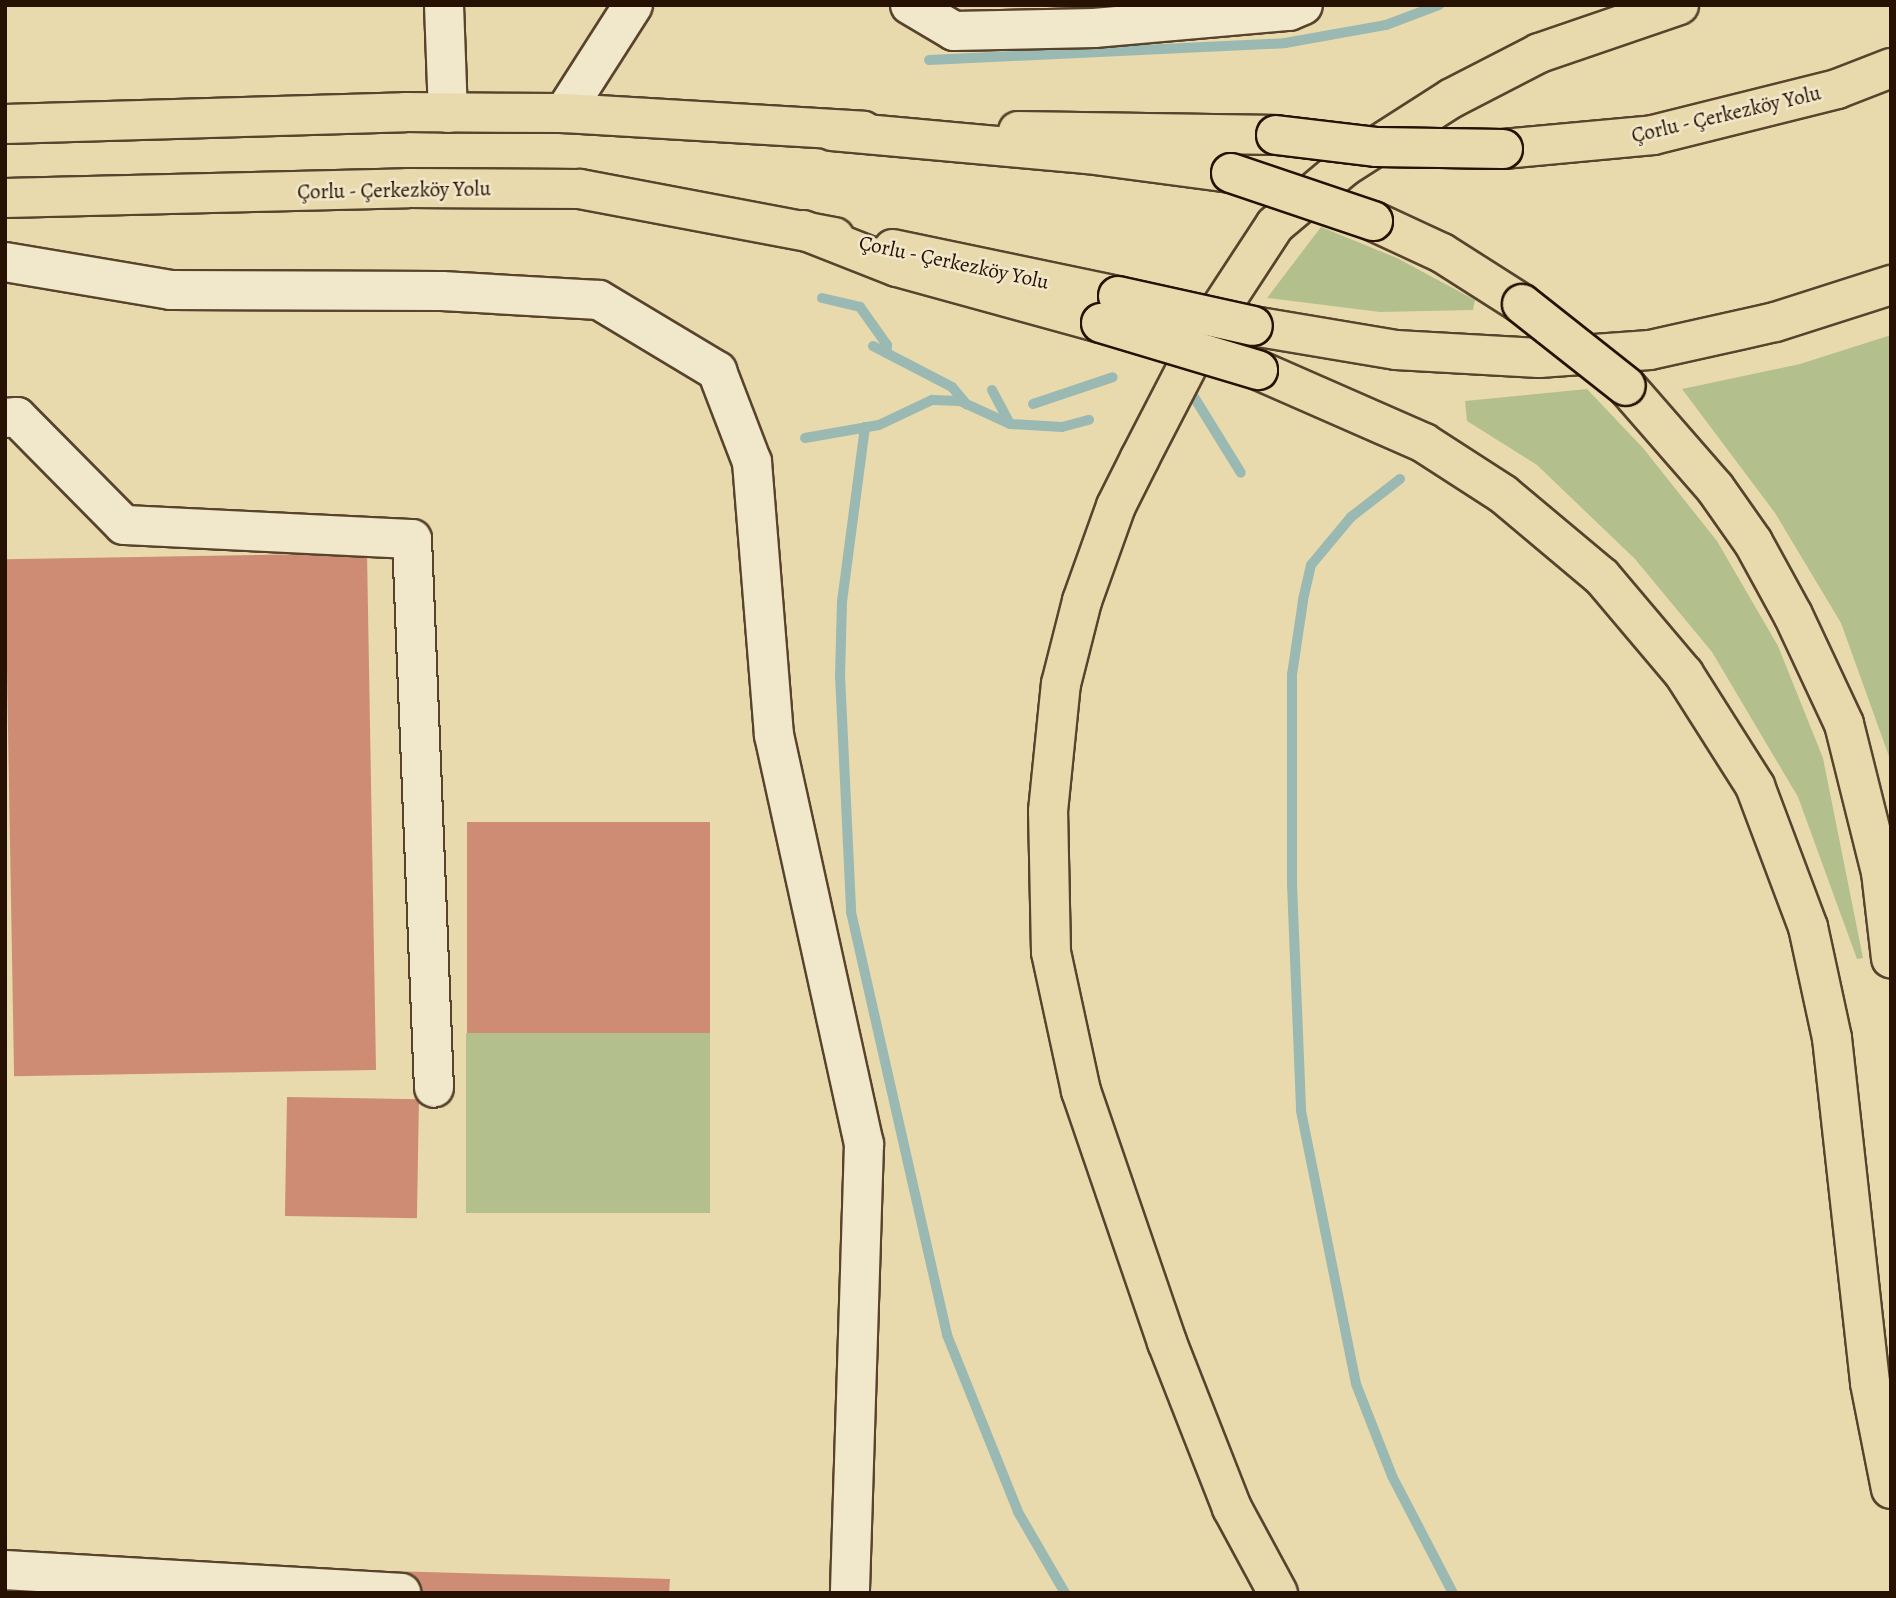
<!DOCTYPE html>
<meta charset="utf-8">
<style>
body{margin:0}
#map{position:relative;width:1896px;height:1598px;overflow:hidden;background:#e9daad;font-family:Alegreya,serif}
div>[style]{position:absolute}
.green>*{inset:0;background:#b3c08d;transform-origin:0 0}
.stream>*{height:10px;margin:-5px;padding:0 5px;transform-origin:5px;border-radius:5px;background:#9ab9b2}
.building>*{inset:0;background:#ce8c75;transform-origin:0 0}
.roads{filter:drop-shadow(2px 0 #58432d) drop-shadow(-2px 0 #58432d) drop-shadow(0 2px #58432d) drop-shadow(0 -2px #58432d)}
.minor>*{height:38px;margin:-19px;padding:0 19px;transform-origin:19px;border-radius:19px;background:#f1e7ca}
.major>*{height:38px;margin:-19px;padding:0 19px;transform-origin:19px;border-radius:19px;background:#e9daad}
.highway>*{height:38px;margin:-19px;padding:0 19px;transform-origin:19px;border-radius:19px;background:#e9daad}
.bridges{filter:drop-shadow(2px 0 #271102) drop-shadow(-2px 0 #271102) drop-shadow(0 2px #271102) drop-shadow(0 -2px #271102)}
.major-bridge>*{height:38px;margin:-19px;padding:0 19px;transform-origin:19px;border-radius:19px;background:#e9daad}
.highway-bridge>*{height:38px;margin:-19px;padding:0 19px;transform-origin:19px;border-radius:19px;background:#e9daad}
span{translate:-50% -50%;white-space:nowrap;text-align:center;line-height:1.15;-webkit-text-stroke:5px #f1e7ca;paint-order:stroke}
.street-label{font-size:21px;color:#271102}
.frame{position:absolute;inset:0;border:7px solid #271102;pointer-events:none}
</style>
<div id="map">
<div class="green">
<div style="clip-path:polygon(1321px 227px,1397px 258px,1475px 300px,1473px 310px,1380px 312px,1267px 298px)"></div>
<div style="clip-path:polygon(1891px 335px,1891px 762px,1841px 623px,1775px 513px,1682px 389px,1800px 364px)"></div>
<div style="clip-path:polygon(1587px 389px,1643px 448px,1717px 541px,1778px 646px,1823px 758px,1863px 958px,1857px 959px,1798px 797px,1712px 652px,1635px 559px,1537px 465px,1467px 421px,1465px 401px)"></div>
<div style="left:466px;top:1033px;width:244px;height:180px"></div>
</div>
<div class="stream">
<div style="left:929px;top:60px;width:356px;rotate:-2.7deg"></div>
<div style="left:1285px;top:43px;width:103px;rotate:-10.1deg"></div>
<div style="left:1386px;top:25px;width:57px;rotate:-20.7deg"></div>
<div style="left:822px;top:298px;width:39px;rotate:13deg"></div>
<div style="left:860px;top:307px;width:47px;rotate:54.6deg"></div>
<div style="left:887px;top:345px;width:8px;rotate:97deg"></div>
<div style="left:873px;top:346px;width:89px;rotate:27.4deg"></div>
<div style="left:952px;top:387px;width:23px;rotate:50deg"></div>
<div style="left:992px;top:390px;width:38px;rotate:62deg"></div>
<div style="left:1010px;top:424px;width:52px;rotate:3.3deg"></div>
<div style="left:1062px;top:427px;width:28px;rotate:-15deg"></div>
<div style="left:1194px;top:397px;width:89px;rotate:58.3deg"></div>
<div style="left:1033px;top:404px;width:84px;rotate:-18.6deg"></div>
<div style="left:865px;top:427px;width:176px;rotate:97.5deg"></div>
<div style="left:842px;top:601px;width:74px;rotate:91.5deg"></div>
<div style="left:840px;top:675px;width:237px;rotate:87.3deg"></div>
<div style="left:851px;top:912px;width:434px;rotate:77.2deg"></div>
<div style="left:947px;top:1335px;width:191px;rotate:68.1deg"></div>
<div style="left:1018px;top:1512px;width:94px;rotate:59.9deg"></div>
<div style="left:805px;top:438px;width:75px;rotate:-10deg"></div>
<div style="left:879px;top:425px;width:59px;rotate:-25.3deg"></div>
<div style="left:932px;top:400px;width:28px;rotate:2deg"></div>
<div style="left:960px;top:401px;width:55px;rotate:24.7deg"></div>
<div style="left:1400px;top:479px;width:62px;rotate:142.2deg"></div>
<div style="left:1351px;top:517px;width:62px;rotate:129.8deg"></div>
<div style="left:1311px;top:565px;width:37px;rotate:103deg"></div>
<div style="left:1303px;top:601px;width:75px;rotate:98.5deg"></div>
<div style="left:1292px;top:675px;width:209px;rotate:90deg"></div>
<div style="left:1292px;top:884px;width:227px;rotate:87.7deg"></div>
<div style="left:1301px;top:1111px;width:278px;rotate:78.6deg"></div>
<div style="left:1356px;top:1384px;width:99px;rotate:68.6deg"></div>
<div style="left:1392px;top:1476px;width:132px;rotate:62.5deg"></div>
</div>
<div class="building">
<div style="left:367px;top:553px;width:517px;height:362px;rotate:89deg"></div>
<div style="left:467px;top:822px;width:243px;height:211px"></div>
<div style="left:287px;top:1097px;width:132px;height:119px;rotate:1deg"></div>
<div style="clip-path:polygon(391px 1571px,670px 1579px,669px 1593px,390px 1593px)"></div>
</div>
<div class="roads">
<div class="minor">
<div style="left:444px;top:5px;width:108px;rotate:87.9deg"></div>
<div style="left:910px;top:5px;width:51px;rotate:30.6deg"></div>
<div style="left:954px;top:31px;width:140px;rotate:-1.2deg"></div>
<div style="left:1094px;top:28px;width:196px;rotate:-5deg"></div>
<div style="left:1289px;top:11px;width:15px;rotate:-23deg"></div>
<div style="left:564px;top:113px;width:128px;rotate:-57.4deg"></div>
<div style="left:5px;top:262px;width:167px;rotate:9.6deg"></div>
<div style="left:170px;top:290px;width:272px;rotate:0.2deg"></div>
<div style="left:442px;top:291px;width:157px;rotate:3.3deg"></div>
<div style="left:599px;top:300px;width:138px;rotate:31deg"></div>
<div style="left:717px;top:371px;width:97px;rotate:69deg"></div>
<div style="left:752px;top:462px;width:274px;rotate:85.4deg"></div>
<div style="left:774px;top:735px;width:419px;rotate:77.6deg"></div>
<div style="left:864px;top:1144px;width:449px;rotate:91.8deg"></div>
<div style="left:5px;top:418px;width:12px;rotate:-5deg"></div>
<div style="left:17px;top:417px;width:152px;rotate:45.3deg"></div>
<div style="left:124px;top:525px;width:288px;rotate:2.8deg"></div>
<div style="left:412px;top:539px;width:549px;rotate:87.71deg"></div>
<div style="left:5px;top:1570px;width:397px;rotate:3.3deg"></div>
</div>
<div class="major">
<div style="left:5px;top:124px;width:400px;rotate:-1.7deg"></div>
<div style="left:405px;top:112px;width:159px;rotate:0.4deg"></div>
<div style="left:564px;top:113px;width:300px;rotate:3.4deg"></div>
<div style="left:1018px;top:131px;width:258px;rotate:0.9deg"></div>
<div style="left:1503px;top:149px;width:151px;rotate:-5.3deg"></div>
<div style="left:1653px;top:135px;width:190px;rotate:-14deg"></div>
<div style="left:1837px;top:89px;width:58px;rotate:-21.3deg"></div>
<div style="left:5px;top:198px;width:403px;rotate:-1.4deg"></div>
<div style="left:408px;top:188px;width:172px;rotate:0.3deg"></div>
<div style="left:580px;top:189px;width:259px;rotate:10.7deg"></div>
<div style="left:893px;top:249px;width:230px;rotate:11.8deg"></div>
<div style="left:1253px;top:326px;width:145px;rotate:9.5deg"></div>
<div style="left:1396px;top:350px;width:143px;rotate:3.2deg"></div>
<div style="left:1539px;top:358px;width:111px;rotate:-4.1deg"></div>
<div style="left:1650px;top:350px;width:128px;rotate:-12.6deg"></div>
<div style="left:1775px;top:322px;width:122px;rotate:-17.7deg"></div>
</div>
<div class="highway">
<div style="left:832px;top:131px;width:256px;rotate:5.2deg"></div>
<div style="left:1087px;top:154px;width:145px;rotate:7.5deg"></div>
<div style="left:1373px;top:221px;width:76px;rotate:24.9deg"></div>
<div style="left:1442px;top:253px;width:95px;rotate:32.5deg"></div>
<div style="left:803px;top:230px;width:101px;rotate:21.5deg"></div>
<div style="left:897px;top:267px;width:212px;rotate:15.4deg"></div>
<div style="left:1258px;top:370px;width:181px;rotate:23.7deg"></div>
<div style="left:1424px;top:443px;width:94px;rotate:32.8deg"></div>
<div style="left:1503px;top:494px;width:129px;rotate:40deg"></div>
<div style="left:1602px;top:577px;width:127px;rotate:49.8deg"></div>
<div style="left:1684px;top:674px;width:133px;rotate:57.6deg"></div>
<div style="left:1755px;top:786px;width:151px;rotate:69.4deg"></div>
<div style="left:1808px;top:927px;width:114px;rotate:77.8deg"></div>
<div style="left:1832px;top:1038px;width:347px;rotate:83.7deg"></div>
<div style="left:1870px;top:1383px;width:108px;rotate:78.8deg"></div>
<div style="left:1626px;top:386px;width:135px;rotate:48.9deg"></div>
<div style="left:1715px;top:488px;width:66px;rotate:54.9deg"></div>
<div style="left:1753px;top:542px;width:83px;rotate:61.3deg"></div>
<div style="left:1793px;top:615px;width:120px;rotate:64.9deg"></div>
<div style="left:1844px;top:724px;width:153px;rotate:76deg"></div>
<div style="left:1881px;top:872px;width:87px;rotate:83.4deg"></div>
<div style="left:1278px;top:1593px;width:97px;rotate:-118.4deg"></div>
<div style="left:1232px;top:1508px;width:178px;rotate:-111.4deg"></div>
<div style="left:1167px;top:1342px;width:265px;rotate:-108.9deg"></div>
<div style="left:1081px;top:1091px;width:142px;rotate:-102.2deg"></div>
<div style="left:1051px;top:952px;width:141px;rotate:-91.2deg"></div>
<div style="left:1048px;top:811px;width:128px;rotate:-84.2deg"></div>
<div style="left:1061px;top:684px;width:86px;rotate:-75.8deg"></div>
<div style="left:1082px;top:601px;width:101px;rotate:-70.3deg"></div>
<div style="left:1116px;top:506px;width:54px;rotate:-63.4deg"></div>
<div style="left:1140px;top:458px;width:142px;rotate:-62.7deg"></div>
<div style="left:1205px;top:332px;width:128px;rotate:-56.8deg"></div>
<div style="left:1275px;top:225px;width:90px;rotate:-40deg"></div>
<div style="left:1344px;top:167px;width:128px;rotate:-32.6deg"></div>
<div style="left:1452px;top:98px;width:98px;rotate:-27.3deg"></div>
<div style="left:1539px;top:53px;width:148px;rotate:-18.9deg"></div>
</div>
</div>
<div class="bridges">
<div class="major-bridge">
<div style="left:1276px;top:135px;width:102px;rotate:6.8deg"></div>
<div style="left:1377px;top:147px;width:126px;rotate:0.9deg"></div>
<div style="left:1118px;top:296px;width:138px;rotate:12.5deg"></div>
</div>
<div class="highway-bridge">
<div style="left:1231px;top:173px;width:150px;rotate:18.7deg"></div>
<div style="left:1522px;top:304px;width:132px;rotate:38.3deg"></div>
<div style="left:1101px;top:323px;width:164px;rotate:16.7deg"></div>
</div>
</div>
<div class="street-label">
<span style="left:1726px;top:114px;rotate:-13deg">Çorlu - Çerkezköy Yolu</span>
<span style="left:394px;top:190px;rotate:-1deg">Çorlu - Çerkezköy Yolu</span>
<span style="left:954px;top:262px;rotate:12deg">Çorlu - Çerkezköy Yolu</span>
</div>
<div class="frame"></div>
</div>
